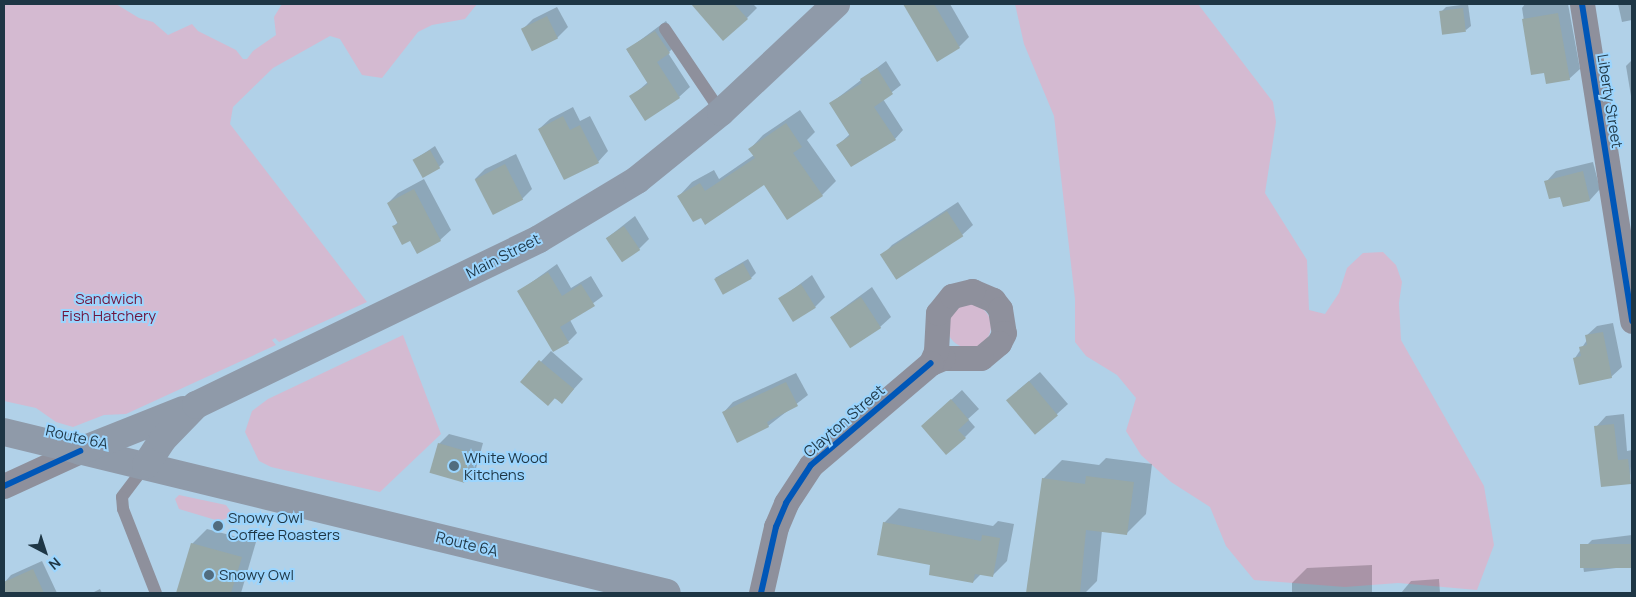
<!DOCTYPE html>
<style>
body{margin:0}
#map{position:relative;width:1636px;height:597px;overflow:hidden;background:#b1d1e8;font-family:Manrope,sans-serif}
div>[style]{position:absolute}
.green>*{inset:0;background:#d4bad1}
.round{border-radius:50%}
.shadow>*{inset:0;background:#0003}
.building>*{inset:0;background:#97a8a7;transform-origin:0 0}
.lane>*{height:12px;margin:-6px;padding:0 6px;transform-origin:6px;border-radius:6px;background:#8e909c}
.street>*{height:25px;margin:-12.5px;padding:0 12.5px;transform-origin:12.5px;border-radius:12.5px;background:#8e909c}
.secondary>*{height:28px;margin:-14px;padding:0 14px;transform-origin:14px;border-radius:14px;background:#8f9aa9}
.cycleway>*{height:6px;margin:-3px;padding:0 3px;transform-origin:3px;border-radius:3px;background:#0057b8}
.dots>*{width:14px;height:14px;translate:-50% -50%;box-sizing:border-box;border:2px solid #9bd5fe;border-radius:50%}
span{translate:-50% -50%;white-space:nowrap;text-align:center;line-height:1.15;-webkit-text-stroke:4px #9bd5fe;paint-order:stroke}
.street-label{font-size:15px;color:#1e3645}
.park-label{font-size:15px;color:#70163e}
.poi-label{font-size:15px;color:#1e3645}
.left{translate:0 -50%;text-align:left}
.frame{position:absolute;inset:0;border:5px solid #1e3645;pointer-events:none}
.north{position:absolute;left:20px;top:527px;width:50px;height:50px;-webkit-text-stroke:4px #9bd5fe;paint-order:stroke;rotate:140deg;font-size:14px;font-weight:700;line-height:20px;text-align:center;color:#1e3645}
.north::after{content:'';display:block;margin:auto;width:18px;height:22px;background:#1e3645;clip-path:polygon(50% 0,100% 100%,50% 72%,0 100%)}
</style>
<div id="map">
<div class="green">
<div style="clip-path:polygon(4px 4px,116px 4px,139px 18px,153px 22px,168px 35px,192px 24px,198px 31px,236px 50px,243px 59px,247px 59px,253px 51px,276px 35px,274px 17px,282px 4px,477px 4px,465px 19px,432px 25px,418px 32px,382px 78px,362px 75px,340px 39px,330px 36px,273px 68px,233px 107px,230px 124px,367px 302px,279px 342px,275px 338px,272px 340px,276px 345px,126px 414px,104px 415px,73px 427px,56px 422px,36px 408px,4px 401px)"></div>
<div style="clip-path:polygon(1015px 4px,1198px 4px,1273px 102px,1276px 122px,1265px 193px,1307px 260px,1309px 310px,1325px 314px,1339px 293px,1347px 268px,1363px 253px,1383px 252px,1396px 265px,1402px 282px,1399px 303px,1401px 340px,1484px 486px,1494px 545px,1477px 590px,1398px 583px,1345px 587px,1254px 580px,1226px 546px,1210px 507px,1171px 482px,1141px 455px,1126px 431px,1136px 398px,1117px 375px,1086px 356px,1075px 342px,1075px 299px,1054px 116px,1024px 44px)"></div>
<div class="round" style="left:947px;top:304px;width:44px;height:44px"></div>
<div style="clip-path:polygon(403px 335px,441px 434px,380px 492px,271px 467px,259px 461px,245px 432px,252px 411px,268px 399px)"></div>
<div style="clip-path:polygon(179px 495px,226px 505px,231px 512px,230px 517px,219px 521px,179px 509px,175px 499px)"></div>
</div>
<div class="shadow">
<div style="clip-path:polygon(704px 4px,753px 4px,757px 8px,747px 18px,698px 10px)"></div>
<div style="clip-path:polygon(911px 4px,950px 4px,969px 37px,959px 47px,907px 8px)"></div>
<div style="clip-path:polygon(1468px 4px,1471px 26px,1466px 30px,1441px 12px,1446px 7px)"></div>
<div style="clip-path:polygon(1525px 4px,1568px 4px,1580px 69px,1569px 79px,1545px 72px,1532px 74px,1522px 8px)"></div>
<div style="clip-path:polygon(1618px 4px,1632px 4px,1632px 20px,1622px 22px)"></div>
<div style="clip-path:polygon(557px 7px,568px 27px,557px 38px,533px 50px,523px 29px,533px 19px)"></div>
<div style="clip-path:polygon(666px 21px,679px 42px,668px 53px,690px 87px,679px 97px,631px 97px,648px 82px,627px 50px)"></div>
<div style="clip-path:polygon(1632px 60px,1632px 95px,1631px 96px,1626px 66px)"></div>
<div style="clip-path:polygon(886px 61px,901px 85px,883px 99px,903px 130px,895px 139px,838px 145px,850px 134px,831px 103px)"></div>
<div style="clip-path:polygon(573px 107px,580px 121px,590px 116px,608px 151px,598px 162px,539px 129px,550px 119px)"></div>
<div style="clip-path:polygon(800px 110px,815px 132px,807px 140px,836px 181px,822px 195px,764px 184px,701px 216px,679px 196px,692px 182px,714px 170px,719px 179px,754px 155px,750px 149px,763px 135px)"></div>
<div style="clip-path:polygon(435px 146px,444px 162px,439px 167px,414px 160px)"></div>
<div style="clip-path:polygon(516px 154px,532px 189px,522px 199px,475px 179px,485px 169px)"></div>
<div style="clip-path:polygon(1593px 162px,1600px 189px,1590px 200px,1561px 195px,1546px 182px,1556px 171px)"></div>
<div style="clip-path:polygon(424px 179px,451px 230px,440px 240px,394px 226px,398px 222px,388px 203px,398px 193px)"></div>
<div style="clip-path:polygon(958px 202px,973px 225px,962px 235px,896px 277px,882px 256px,892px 245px)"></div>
<div style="clip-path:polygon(635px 216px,649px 239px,639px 249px,607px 238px)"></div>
<div style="clip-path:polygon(748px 259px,756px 273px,751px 278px,715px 278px)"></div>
<div style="clip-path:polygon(557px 264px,571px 288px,591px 276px,603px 296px,570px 320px,577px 333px,568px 342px,518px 292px)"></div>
<div style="clip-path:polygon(812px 275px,825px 297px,815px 307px,780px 299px)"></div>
<div style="clip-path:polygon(872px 287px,891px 317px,880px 327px,831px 317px)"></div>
<div style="clip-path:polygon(1613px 323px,1622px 367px,1611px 377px,1575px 358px,1587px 340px,1586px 336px,1597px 326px)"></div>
<div style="clip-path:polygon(551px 351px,583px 379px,562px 402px,522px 382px)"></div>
<div style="clip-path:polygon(1040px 372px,1068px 404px,1035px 434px,1017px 391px)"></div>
<div style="clip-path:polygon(796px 373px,808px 395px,768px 426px,723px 413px,733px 402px)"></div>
<div style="clip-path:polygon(962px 390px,979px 409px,968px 419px,975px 427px,965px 437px,922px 426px)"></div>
<div style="clip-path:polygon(1624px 414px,1627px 451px,1632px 450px,1630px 483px,1596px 427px,1606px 416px)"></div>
<div style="clip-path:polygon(449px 434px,483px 443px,475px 472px,465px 482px,439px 444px)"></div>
<div style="clip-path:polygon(1106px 458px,1152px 464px,1146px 514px,1127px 533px,1102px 530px,1097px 581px,1085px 593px,1028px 593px,1043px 479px,1062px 460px,1099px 465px)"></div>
<div style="clip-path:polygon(899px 508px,993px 526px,998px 521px,1014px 524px,1007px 561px,992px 576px,981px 574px,973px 582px,932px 564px,884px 523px)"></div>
<div style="clip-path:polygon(207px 529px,256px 542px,241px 593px,178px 593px,192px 544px)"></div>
<div style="clip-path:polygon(1632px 535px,1632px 566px,1584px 572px,1581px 551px,1592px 540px)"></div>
<div style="clip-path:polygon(42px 561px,57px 593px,6px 593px,4px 583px,11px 575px)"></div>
<div style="clip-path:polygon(1372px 565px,1372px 593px,1292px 593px,1292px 583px,1307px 568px)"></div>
<div style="clip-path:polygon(1439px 579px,1440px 593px,1401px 593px,1411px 581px)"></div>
<div style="clip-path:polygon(100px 589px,102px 593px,92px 593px)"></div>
</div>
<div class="building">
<div style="clip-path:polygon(691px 4px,734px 4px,748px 19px,723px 41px)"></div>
<div style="clip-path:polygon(903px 4px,934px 4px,960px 48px,937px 62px)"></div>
<div style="left:1463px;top:8px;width:24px;height:24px;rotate:83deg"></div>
<div style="clip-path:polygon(1558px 13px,1570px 80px,1546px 84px,1544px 73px,1531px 75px,1522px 19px)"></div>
<div style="left:547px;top:16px;width:25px;height:29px;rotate:64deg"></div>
<div style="clip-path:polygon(655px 31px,670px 53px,657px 62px,680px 98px,645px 121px,629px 96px,648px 84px,626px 49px)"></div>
<div style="clip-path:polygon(877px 68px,893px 94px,874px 107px,896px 140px,851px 167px,836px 145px,850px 136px,829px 103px,862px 83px,860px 79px)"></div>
<div style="clip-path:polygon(563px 116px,570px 130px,580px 125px,599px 163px,564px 180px,538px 129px)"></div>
<div style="clip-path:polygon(786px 123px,802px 147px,793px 153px,823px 196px,787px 220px,764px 185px,705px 225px,701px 218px,693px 222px,677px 196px,700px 183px,705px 191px,755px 158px,748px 149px)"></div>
<div style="left:430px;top:150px;width:21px;height:20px;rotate:61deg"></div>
<div style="left:505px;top:164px;width:40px;height:34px;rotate:63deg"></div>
<div style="clip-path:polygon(1583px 171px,1590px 201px,1563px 207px,1560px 197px,1549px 199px,1544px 181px)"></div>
<div style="clip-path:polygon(414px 189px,441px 241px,417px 254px,410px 241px,402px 245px,392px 226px,398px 224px,387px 203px)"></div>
<div style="left:947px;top:211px;width:30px;height:80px;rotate:57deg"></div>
<div style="left:624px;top:226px;width:29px;height:22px;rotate:56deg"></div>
<div style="left:743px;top:263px;width:18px;height:33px;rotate:61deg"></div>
<div style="clip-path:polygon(548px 272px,562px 296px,581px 284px,595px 306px,560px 327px,569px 343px,553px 352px,517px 291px)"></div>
<div style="left:801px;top:284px;width:28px;height:27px;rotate:58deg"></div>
<div style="left:861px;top:297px;width:37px;height:37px;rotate:57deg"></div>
<div style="clip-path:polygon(1603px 332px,1612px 378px,1579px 385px,1573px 358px,1581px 356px,1579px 347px,1587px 345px,1585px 335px)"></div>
<div style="clip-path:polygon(539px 360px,574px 389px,562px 404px,555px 398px,548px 406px,520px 382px)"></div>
<div style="left:1029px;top:381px;width:45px;height:30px;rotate:50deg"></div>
<div style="clip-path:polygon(786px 382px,798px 406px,767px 422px,769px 427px,737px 443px,722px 412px)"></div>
<div style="clip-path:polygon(951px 399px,969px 420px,958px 430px,966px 438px,946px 455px,921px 426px)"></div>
<div style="clip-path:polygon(1614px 424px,1618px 460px,1628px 459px,1631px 484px,1601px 487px,1594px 426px)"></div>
<div style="left:438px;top:443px;width:36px;height:31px;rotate:16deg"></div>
<div style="clip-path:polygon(1086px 476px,1134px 482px,1127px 535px,1086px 530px,1080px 593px,1026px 593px,1042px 478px,1085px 484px)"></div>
<div style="clip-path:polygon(883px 522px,981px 541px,982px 535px,1000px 538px,993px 577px,975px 574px,973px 583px,929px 575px,930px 565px,877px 555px)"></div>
<div style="clip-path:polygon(191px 543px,242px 557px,231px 593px,176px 593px)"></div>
<div style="left:1632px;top:544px;width:24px;height:52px;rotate:90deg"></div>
<div style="clip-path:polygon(33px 569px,44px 593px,4px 593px,4px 582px)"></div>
</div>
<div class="lane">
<div style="left:665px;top:29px;width:100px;rotate:56deg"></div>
<div style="left:146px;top:465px;width:40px;rotate:127deg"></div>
<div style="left:122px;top:497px;width:12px;rotate:85deg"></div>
<div style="left:123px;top:509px;width:90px;rotate:68.6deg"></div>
</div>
<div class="street">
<div style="left:1582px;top:4px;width:321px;rotate:81deg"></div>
<div style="left:972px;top:291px;width:23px;rotate:23deg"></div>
<div style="left:993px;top:300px;width:11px;rotate:52deg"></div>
<div style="left:1000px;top:309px;width:24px;rotate:81deg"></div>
<div style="left:1004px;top:333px;width:11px;rotate:117deg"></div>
<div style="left:999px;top:343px;width:23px;rotate:140deg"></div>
<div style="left:981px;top:358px;width:38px;rotate:180deg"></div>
<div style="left:943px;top:358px;width:13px;rotate:157deg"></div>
<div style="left:931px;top:363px;width:13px;rotate:-67deg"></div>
<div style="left:936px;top:351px;width:38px;rotate:-87deg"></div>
<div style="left:938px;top:313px;width:22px;rotate:-51deg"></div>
<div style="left:952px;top:296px;width:21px;rotate:-14deg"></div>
<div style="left:4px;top:486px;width:84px;rotate:-24.7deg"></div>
<div style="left:761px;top:593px;width:68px;rotate:-77.2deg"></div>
<div style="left:776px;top:527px;width:26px;rotate:-67deg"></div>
<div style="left:786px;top:503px;width:45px;rotate:-56.7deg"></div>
<div style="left:811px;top:465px;width:157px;rotate:-40.4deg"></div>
</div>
<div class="secondary">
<div style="left:4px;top:432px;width:682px;rotate:13.65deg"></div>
<div style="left:80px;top:451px;width:111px;rotate:-21.7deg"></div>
<div style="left:146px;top:465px;width:31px;rotate:-57deg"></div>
<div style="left:163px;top:439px;width:47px;rotate:-45.9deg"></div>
<div style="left:196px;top:405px;width:381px;rotate:-25.8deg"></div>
<div style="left:539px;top:239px;width:114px;rotate:-31deg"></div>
<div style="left:637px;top:180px;width:108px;rotate:-39deg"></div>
<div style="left:721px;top:112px;width:158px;rotate:-43.2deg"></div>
</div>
<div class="cycleway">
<div style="left:1582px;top:4px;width:321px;rotate:81deg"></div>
<div style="left:4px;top:486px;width:84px;rotate:-24.7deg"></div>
<div style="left:761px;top:593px;width:68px;rotate:-77.2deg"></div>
<div style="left:776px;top:527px;width:26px;rotate:-67deg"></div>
<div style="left:786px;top:503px;width:45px;rotate:-56.7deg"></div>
<div style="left:811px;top:465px;width:157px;rotate:-40.4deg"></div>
</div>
<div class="dots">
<div style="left:454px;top:466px;background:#516c7e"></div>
<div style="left:218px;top:526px;background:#516c7e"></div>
<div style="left:209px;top:575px;background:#516c7e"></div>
</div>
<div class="street-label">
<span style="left:1610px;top:101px;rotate:81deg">Liberty Street</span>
<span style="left:503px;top:256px;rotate:-27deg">Main Street</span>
<span style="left:844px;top:421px;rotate:-41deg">Clayton Street</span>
<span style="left:77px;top:437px;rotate:13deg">Route 6A</span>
<span style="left:467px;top:544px;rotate:14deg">Route 6A</span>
</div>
<div class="park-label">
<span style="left:109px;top:307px">Sandwich<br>Fish Hatchery</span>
</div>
<div class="poi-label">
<span class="left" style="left:464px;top:466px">White Wood<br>Kitchens</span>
<span class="left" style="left:228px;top:526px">Snowy Owl<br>Coffee Roasters</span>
<span class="left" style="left:219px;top:575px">Snowy Owl</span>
</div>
<div class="frame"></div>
<div class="north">N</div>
</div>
